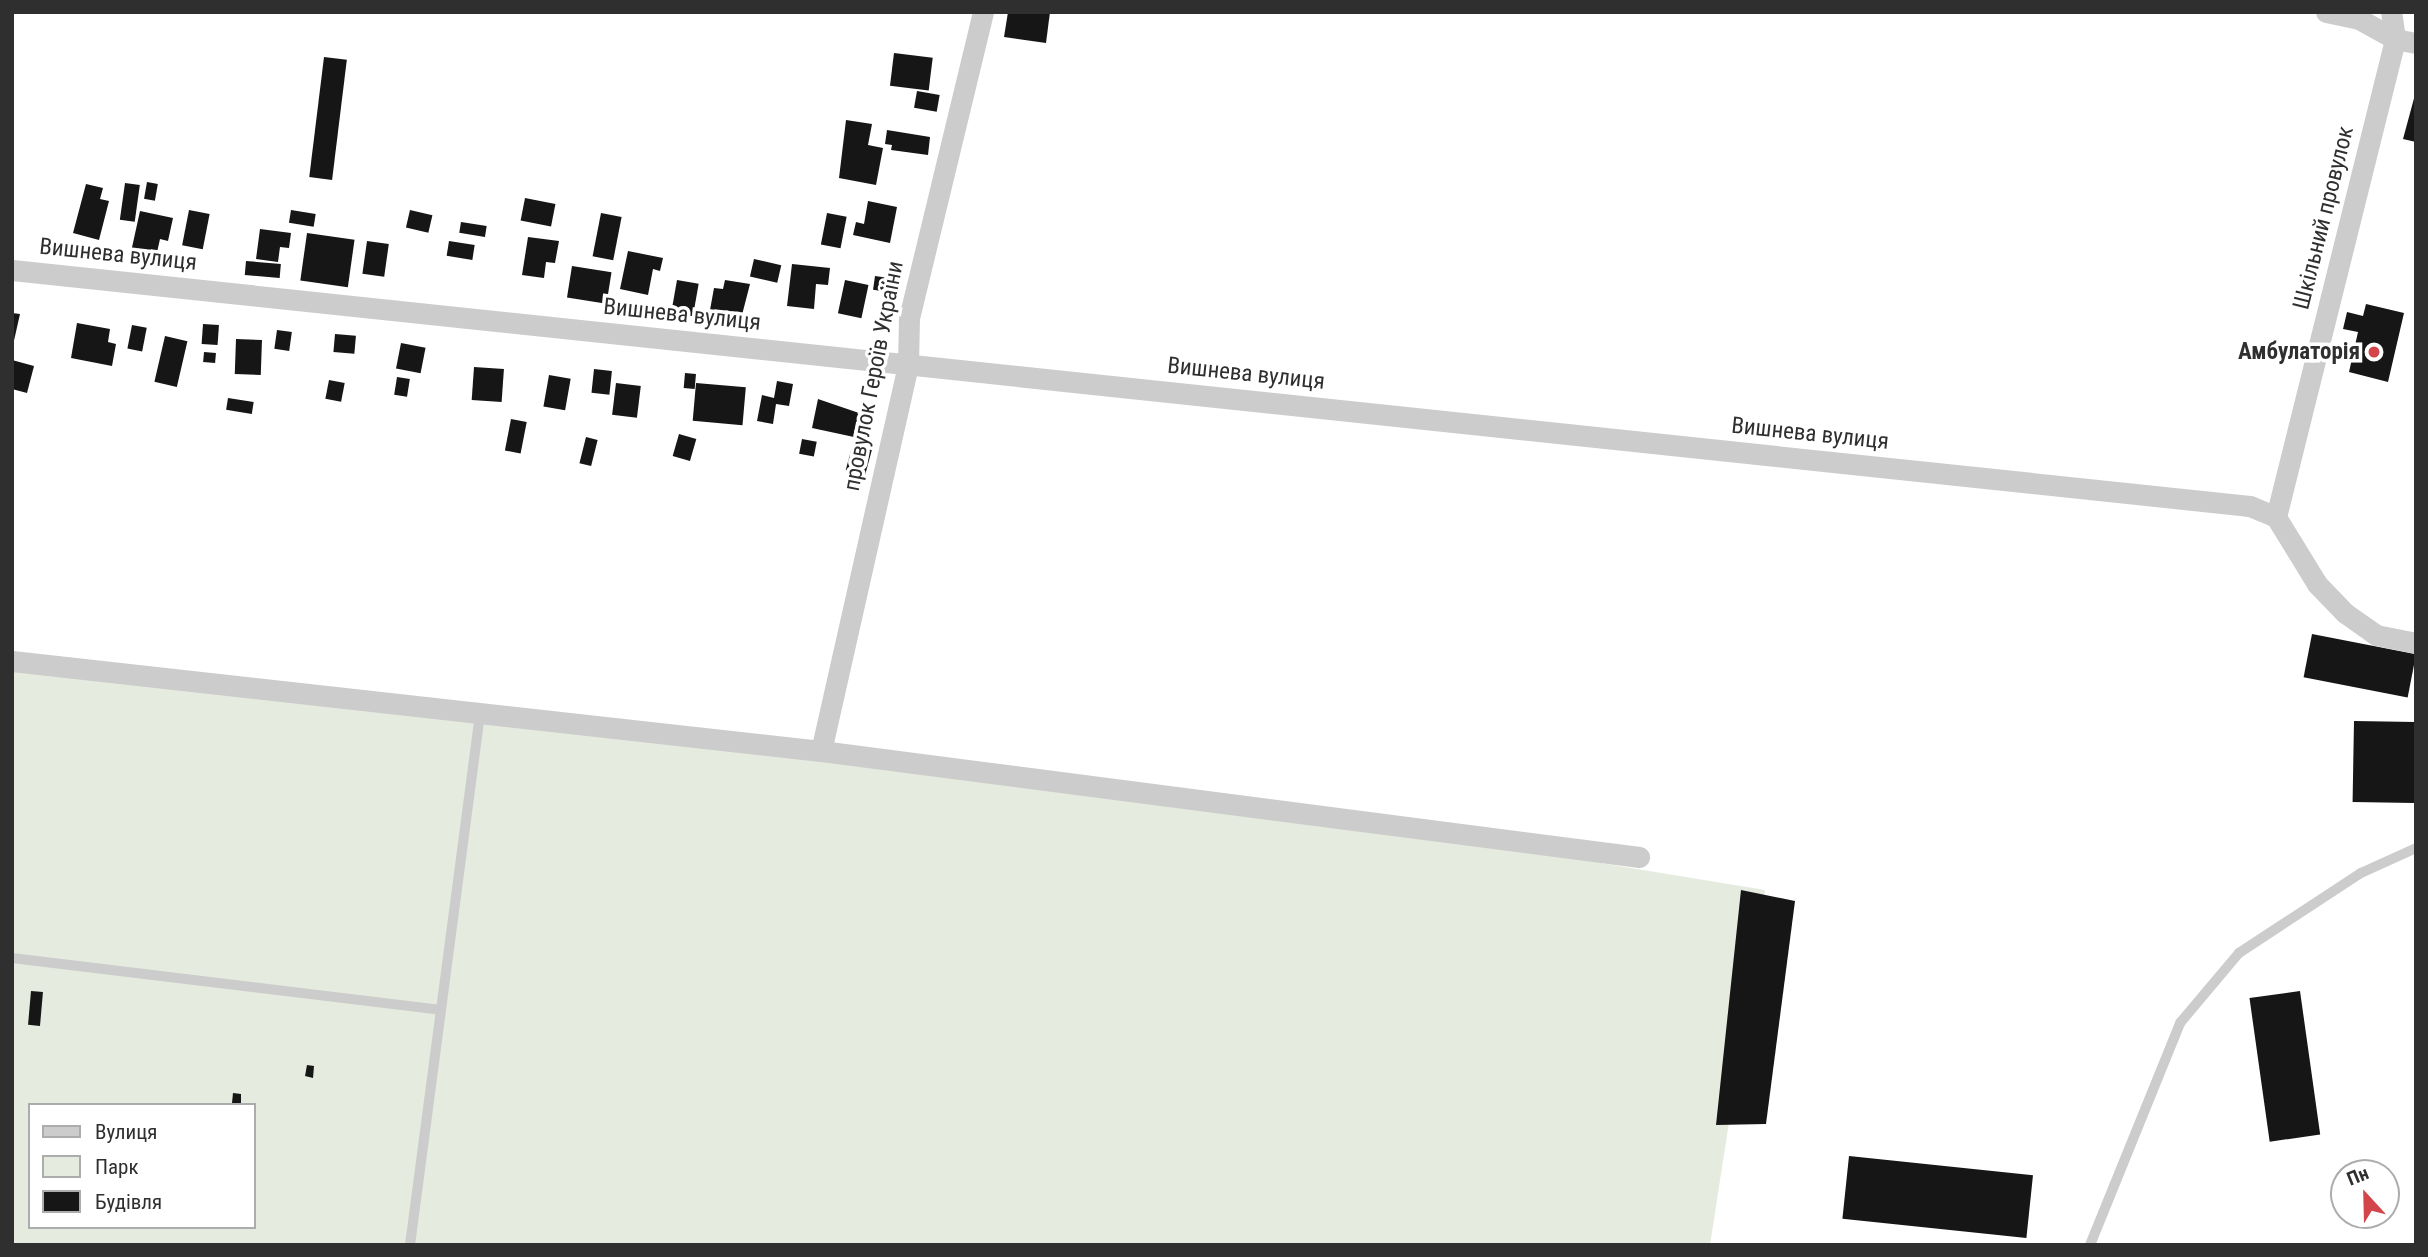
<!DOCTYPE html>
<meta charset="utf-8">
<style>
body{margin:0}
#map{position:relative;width:2428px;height:1257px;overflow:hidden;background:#fff;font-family:"Roboto Condensed",sans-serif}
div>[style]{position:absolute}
.green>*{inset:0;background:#e5ebdf}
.building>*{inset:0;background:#161616;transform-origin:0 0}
.service>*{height:10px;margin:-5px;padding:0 5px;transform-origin:5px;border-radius:5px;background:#ccc}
.minor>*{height:21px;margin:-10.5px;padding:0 10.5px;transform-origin:10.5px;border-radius:10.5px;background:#ccc}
.dots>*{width:19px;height:19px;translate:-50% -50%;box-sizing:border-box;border:4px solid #fff;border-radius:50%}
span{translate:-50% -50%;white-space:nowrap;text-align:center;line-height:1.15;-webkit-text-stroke:7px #fff;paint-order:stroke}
.street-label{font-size:23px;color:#2f2f2f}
.poi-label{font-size:23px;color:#2f2f2f;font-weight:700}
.right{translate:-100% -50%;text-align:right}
.frame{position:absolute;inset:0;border:14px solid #2f2f2f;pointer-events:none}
.legend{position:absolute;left:28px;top:1103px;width:228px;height:126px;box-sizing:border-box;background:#fff;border:2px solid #acacac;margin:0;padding:9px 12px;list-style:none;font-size:21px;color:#2f2f2f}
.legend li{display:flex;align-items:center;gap:14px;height:35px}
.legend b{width:35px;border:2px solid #acacac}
.north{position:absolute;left:2330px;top:1159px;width:70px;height:70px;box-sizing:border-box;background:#fff;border:2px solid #acacac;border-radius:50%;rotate:338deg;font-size:19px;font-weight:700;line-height:28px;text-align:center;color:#2f2f2f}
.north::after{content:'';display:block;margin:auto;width:24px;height:32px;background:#d2454b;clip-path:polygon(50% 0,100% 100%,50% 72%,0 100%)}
</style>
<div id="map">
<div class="green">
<div style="clip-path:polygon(evenodd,12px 661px,1276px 810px,1765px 890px,1710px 1245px,12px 1245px,12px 661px,30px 1105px,254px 1105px,254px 1227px,30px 1227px,30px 1105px)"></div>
</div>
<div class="building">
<div style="clip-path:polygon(1008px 12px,1050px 12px,1046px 43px,1004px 37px)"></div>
<div style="left:894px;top:53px;width:39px;height:33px;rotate:7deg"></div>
<div style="left:324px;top:57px;width:23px;height:121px;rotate:7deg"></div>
<div style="left:917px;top:91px;width:23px;height:17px;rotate:10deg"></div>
<div style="clip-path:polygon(2416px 91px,2416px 142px,2403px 139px)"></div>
<div style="clip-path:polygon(846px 120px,872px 124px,868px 145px,883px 148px,876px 185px,839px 178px)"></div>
<div style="clip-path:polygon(887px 130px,930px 137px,928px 155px,891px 150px,892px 145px,885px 144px)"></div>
<div style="left:147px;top:182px;width:11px;height:17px;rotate:10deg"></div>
<div style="left:125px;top:183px;width:15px;height:37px;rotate:8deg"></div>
<div style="clip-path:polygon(86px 184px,103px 188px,100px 199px,109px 201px,99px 240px,73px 233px)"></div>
<div style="left:525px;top:198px;width:31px;height:23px;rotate:11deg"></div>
<div style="clip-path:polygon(868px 201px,897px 207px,890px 243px,853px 235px,856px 222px,864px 224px)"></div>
<div style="left:189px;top:210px;width:21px;height:36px;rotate:11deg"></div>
<div style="left:291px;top:210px;width:25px;height:13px;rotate:9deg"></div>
<div style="left:410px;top:210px;width:23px;height:18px;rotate:13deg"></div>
<div style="clip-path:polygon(140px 211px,173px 218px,168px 241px,160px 239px,156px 257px,131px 252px)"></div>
<div style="left:601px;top:213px;width:21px;height:44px;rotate:11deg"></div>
<div style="left:827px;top:213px;width:20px;height:32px;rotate:11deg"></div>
<div style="left:461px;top:222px;width:26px;height:11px;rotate:9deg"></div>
<div style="clip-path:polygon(260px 229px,291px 233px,289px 248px,280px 247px,278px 262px,256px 259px)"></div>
<div style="left:307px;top:233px;width:48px;height:48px;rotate:8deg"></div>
<div style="clip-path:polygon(528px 237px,559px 241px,555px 263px,546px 262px,544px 278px,522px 275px)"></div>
<div style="left:367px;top:241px;width:22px;height:33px;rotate:8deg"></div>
<div style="left:449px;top:241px;width:26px;height:15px;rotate:9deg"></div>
<div style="clip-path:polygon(628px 251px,663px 258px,660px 271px,653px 269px,648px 295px,620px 289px)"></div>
<div style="left:754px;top:259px;width:28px;height:18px;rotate:13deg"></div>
<div style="left:246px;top:261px;width:35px;height:14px;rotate:5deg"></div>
<div style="clip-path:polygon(792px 264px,830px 268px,828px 285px,816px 284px,814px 309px,787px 306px)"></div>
<div style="left:572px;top:266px;width:40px;height:32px;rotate:9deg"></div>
<div style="left:875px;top:276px;width:21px;height:14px;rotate:8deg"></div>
<div style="left:677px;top:280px;width:22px;height:33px;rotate:10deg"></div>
<div style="clip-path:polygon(725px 280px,750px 284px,742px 315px,710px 310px,714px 288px,723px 289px)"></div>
<div style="left:845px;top:280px;width:24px;height:34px;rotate:12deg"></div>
<div style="clip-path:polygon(2366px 304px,2404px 313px,2388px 382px,2349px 372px,2358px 332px,2343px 329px,2347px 312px,2363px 316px)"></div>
<div style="clip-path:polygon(12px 313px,20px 314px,13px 345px,12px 345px)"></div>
<div style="clip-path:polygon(77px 323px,110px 329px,108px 342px,116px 344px,112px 366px,71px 358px)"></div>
<div style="left:203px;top:324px;width:16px;height:20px;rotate:4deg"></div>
<div style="left:132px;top:325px;width:15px;height:24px;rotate:11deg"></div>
<div style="left:277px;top:330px;width:15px;height:19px;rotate:8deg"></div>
<div style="left:335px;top:334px;width:21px;height:18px;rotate:5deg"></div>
<div style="left:165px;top:336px;width:23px;height:47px;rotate:13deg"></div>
<div style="left:236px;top:339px;width:26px;height:35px;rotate:2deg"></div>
<div style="left:401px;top:343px;width:25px;height:26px;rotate:11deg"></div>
<div style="left:204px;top:352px;width:12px;height:10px;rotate:5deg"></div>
<div style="clip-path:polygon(12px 360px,34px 366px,27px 393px,12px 389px)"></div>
<div style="left:474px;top:367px;width:30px;height:33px;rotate:4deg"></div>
<div style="left:594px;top:369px;width:18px;height:24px;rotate:6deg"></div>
<div style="left:685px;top:373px;width:11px;height:15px;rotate:5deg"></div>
<div style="left:549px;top:375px;width:22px;height:32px;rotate:10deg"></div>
<div style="left:397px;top:377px;width:13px;height:18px;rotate:9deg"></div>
<div style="left:329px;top:380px;width:16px;height:19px;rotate:11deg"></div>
<div style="clip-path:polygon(777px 381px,793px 384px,789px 406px,776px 404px,773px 424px,757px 421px,762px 395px,774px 398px)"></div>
<div style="left:616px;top:383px;width:25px;height:32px;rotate:7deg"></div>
<div style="left:696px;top:383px;width:50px;height:38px;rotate:5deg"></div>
<div style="left:228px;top:398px;width:26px;height:12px;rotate:9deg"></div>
<div style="clip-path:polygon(818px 399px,859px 413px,854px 437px,812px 428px)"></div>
<div style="left:511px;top:419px;width:16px;height:32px;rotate:11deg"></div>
<div style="left:679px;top:434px;width:18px;height:23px;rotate:16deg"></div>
<div style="left:586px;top:437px;width:12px;height:27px;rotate:14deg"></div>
<div style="left:802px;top:439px;width:15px;height:15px;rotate:11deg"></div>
<div style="left:853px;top:443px;width:20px;height:28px;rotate:15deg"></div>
<div style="left:2312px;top:634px;width:106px;height:44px;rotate:11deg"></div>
<div style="left:2354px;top:721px;width:62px;height:81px;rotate:1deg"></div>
<div style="clip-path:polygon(1741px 890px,1795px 901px,1766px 1124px,1716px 1125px)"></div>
<div style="left:31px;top:991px;width:12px;height:34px;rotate:5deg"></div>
<div style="left:2300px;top:991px;width:145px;height:51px;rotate:82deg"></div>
<div style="clip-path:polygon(307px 1065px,314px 1066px,313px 1078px,305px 1076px)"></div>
<div style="clip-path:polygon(233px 1093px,241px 1094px,241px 1103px,232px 1103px)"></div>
<div style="left:1849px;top:1156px;width:185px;height:63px;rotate:6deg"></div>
</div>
<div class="service">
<div style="left:12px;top:958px;width:432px;rotate:6.9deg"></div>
<div style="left:410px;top:1245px;width:536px;rotate:-82.49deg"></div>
<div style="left:2090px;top:1245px;width:240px;rotate:-67.9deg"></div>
<div style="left:2180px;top:1023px;width:92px;rotate:-49.9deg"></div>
<div style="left:2239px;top:953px;width:146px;rotate:-33.3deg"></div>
<div style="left:2361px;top:873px;width:60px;rotate:-24.4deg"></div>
</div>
<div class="minor">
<div style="left:2326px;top:12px;width:34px;rotate:12deg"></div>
<div style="left:2359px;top:19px;width:41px;rotate:29.1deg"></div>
<div style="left:2395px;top:39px;width:21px;rotate:11deg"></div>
<div style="left:12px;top:270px;width:2250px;rotate:6.02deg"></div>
<div style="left:2250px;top:506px;width:28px;rotate:23deg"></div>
<div style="left:2276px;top:517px;width:79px;rotate:58.5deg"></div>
<div style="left:2317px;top:584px;width:40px;rotate:46deg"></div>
<div style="left:2345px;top:613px;width:38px;rotate:35deg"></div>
<div style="left:2376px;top:635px;width:41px;rotate:11.3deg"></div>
<div style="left:2276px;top:517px;width:493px;rotate:-76deg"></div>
<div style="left:2395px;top:39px;width:27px;rotate:-98deg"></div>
<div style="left:12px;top:661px;width:814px;rotate:6.35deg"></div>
<div style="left:821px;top:751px;width:825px;rotate:7.38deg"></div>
<div style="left:821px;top:751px;width:396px;rotate:-77.3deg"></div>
<div style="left:908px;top:365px;width:47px;rotate:-88.8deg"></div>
<div style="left:909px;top:318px;width:315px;rotate:-76.4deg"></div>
</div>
<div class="dots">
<div style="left:2374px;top:352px;background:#d2454b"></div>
</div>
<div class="street-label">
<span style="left:2324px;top:218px;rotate:-76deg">Шкільний провулок</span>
<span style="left:118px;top:255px;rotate:6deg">Вишнева вулиця</span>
<span style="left:682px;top:315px;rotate:6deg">Вишнева вулиця</span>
<span style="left:1246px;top:374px;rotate:6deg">Вишнева вулиця</span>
<span style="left:874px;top:376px;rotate:-79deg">провулок Героїв України</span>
<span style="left:1810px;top:434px;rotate:6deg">Вишнева вулиця</span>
</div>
<div class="poi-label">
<span class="right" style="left:2360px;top:352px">Амбулаторія</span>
</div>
<div class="frame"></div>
<ul class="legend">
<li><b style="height:9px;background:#ccc"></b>Вулиця</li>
<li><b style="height:19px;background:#e5ebdf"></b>Парк</li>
<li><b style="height:19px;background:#161616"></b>Будівля</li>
</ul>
<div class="north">Пн</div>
</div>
